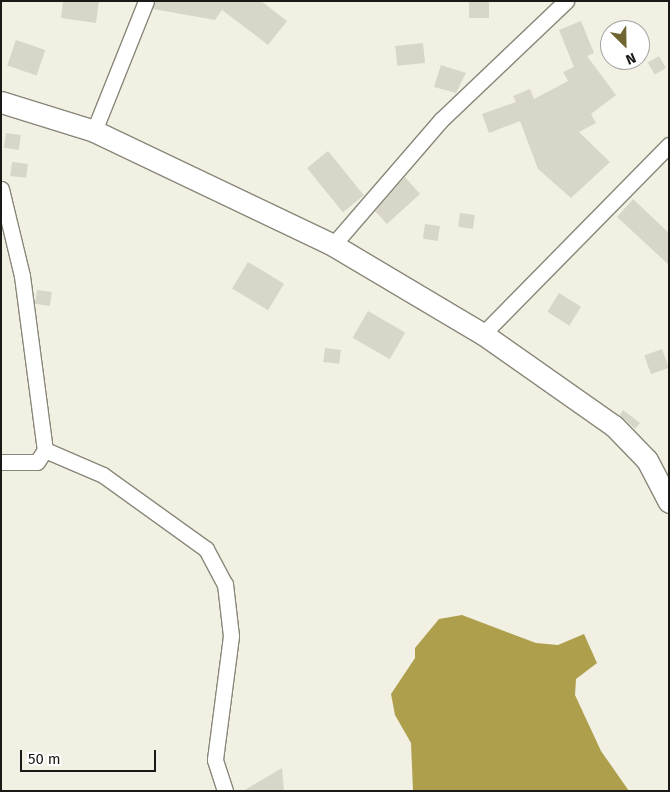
<!DOCTYPE html>
<style>
body{margin:0}
#map{position:relative;width:670px;height:792px;overflow:hidden;background:#f2f0e2;font-family:"Fira Sans",sans-serif}
div>[style]{position:absolute}
.water>*{inset:0;background:#ae9f4d}
.building>*{inset:0;background:#d8d6c9;transform-origin:0 0}
.roads{filter:drop-shadow(1px 0 #89877a) drop-shadow(-1px 0 #89877a) drop-shadow(0 1px #89877a) drop-shadow(0 -1px #89877a)}
.street>*{height:15px;margin:-7.5px;padding:0 7.5px;transform-origin:7.5px;border-radius:7.5px;background:#fff}
.secondary>*{height:21px;margin:-10.5px;padding:0 10.5px;transform-origin:10.5px;border-radius:10.5px;background:#fff}
span{translate:-50% -50%;white-space:nowrap;text-align:center;line-height:1.15;-webkit-text-stroke:5px #fff;paint-order:stroke}
.frame{position:absolute;inset:0;border:2px solid #1a1915;pointer-events:none}
.north{position:absolute;left:600px;top:20px;width:50px;height:50px;box-sizing:border-box;background:#fff;border:1px solid #a3a3a1;border-radius:50%;rotate:157deg;font-size:14px;font-weight:700;line-height:20px;text-align:center;color:#1a1915}
.north::after{content:'';display:block;margin:auto;width:18px;height:22px;background:#6f6532;clip-path:polygon(50% 0,100% 100%,50% 72%,0 100%)}
.scale{position:absolute;left:20px;top:750px;width:136px;height:22px;box-sizing:border-box;border:2px solid #1a1915;border-top:0;padding-left:6px;font-size:15px;line-height:18px;white-space:nowrap;color:#1a1915;-webkit-text-stroke:4px #fff;paint-order:stroke}
</style>
<div id="map">
<div class="water">
<div style="clip-path:polygon(462px 615px,536px 643px,558px 645px,584px 634px,597px 663px,576px 679px,575px 695px,601px 751px,629px 791px,413px 791px,411px 743px,395px 715px,391px 694px,415px 658px,415px 648px,439px 619px)"></div>
</div>
<div class="building">
<div style="clip-path:polygon(63px 1px,99px 1px,96px 23px,61px 18px)"></div>
<div style="clip-path:polygon(155px 1px,261px 1px,287px 21px,268px 45px,222px 10px,215px 20px,153px 9px)"></div>
<div style="left:469px;top:1px;width:20px;height:17px"></div>
<div style="clip-path:polygon(581px 21px,594px 53px,587px 56px,616px 95px,591px 114px,596px 123px,579px 132px,610px 162px,571px 198px,538px 169px,520px 121px,489px 133px,482px 114px,516px 102px,513px 96px,530px 89px,534px 99px,568px 81px,563px 72px,574px 67px,559px 30px)"></div>
<div style="left:16px;top:40px;width:31px;height:27px;rotate:19deg"></div>
<div style="left:423px;top:43px;width:20px;height:28px;rotate:84deg"></div>
<div style="left:659px;top:56px;width:14px;height:13px;rotate:60deg"></div>
<div style="clip-path:polygon(441px 65px,466px 73px,456px 93px,434px 87px)"></div>
<div style="left:6px;top:133px;width:15px;height:15px;rotate:8deg"></div>
<div style="left:328px;top:151px;width:57px;height:27px;rotate:51deg"></div>
<div style="left:12px;top:162px;width:16px;height:14px;rotate:7deg"></div>
<div style="clip-path:polygon(405px 177px,420px 194px,387px 224px,375px 211px)"></div>
<div style="clip-path:polygon(633px 199px,669px 233px,669px 265px,617px 217px)"></div>
<div style="left:460px;top:213px;width:15px;height:14px;rotate:8deg"></div>
<div style="left:425px;top:224px;width:15px;height:15px;rotate:8deg"></div>
<div style="left:248px;top:262px;width:42px;height:31px;rotate:31deg"></div>
<div style="left:37px;top:290px;width:15px;height:14px;rotate:8deg"></div>
<div style="left:559px;top:293px;width:26px;height:22px;rotate:32deg"></div>
<div style="left:368px;top:311px;width:43px;height:31px;rotate:30deg"></div>
<div style="left:325px;top:348px;width:16px;height:14px;rotate:7deg"></div>
<div style="left:662px;top:349px;width:20px;height:19px;rotate:70deg"></div>
<div style="clip-path:polygon(623px 410px,640px 423px,635px 429px,620px 415px)"></div>
<div style="clip-path:polygon(282px 768px,284px 791px,243px 791px)"></div>
</div>
<div class="roads">
<div class="street">
<div style="left:94px;top:131px;width:140px;rotate:-68.2deg"></div>
<div style="left:1px;top:189px;width:89px;rotate:76.4deg"></div>
<div style="left:22px;top:276px;width:176px;rotate:82.5deg"></div>
<div style="left:45px;top:450px;width:14px;rotate:124deg"></div>
<div style="left:37px;top:462px;width:36px;rotate:180deg"></div>
<div style="left:333px;top:245px;width:165px;rotate:-49.2deg"></div>
<div style="left:441px;top:120px;width:173px;rotate:-43.6deg"></div>
<div style="left:483px;top:334px;width:265px;rotate:-45.5deg"></div>
<div style="left:45px;top:450px;width:63px;rotate:23.3deg"></div>
<div style="left:103px;top:475px;width:127px;rotate:35.7deg"></div>
<div style="left:206px;top:549px;width:40px;rotate:62deg"></div>
<div style="left:225px;top:584px;width:52px;rotate:83.4deg"></div>
<div style="left:231px;top:636px;width:125px;rotate:97.4deg"></div>
<div style="left:215px;top:760px;width:33px;rotate:72deg"></div>
</div>
<div class="secondary">
<div style="left:1px;top:102px;width:97px;rotate:17.3deg"></div>
<div style="left:94px;top:131px;width:265px;rotate:25.5deg"></div>
<div style="left:333px;top:245px;width:174px;rotate:30.7deg"></div>
<div style="left:483px;top:334px;width:160px;rotate:35.1deg"></div>
<div style="left:614px;top:426px;width:47px;rotate:45.9deg"></div>
<div style="left:647px;top:460px;width:47px;rotate:62.4deg"></div>
</div>
</div>
<div class="frame"></div>
<div class="north">N</div>
<div class="scale">50 m</div>
</div>
